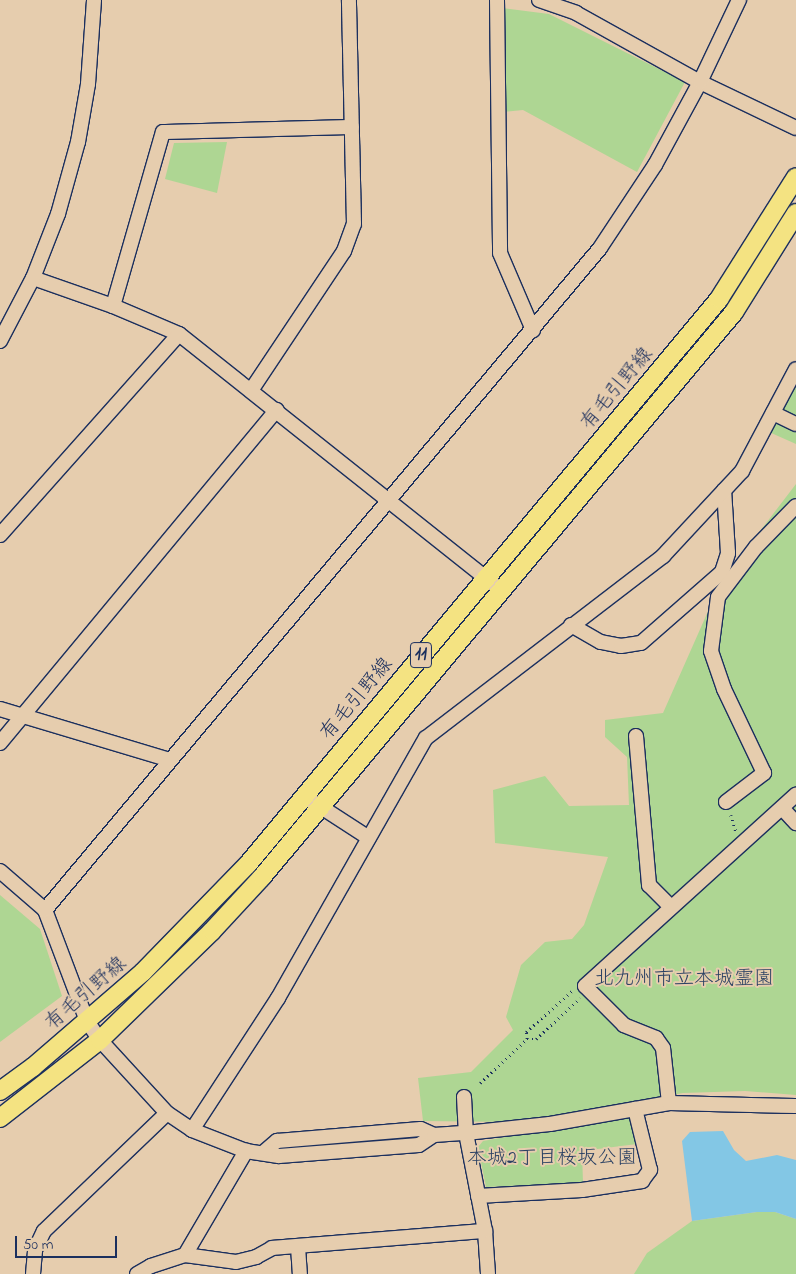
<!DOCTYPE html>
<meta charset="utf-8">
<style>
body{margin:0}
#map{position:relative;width:796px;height:1274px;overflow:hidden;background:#e6cdae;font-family:"Indie Flower","Klee One",sans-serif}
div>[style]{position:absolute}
.green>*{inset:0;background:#aed693}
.water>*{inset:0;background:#83c7e5}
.path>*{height:2.5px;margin-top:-1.25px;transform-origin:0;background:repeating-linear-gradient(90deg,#1b2f5e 0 1px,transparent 0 5px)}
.roads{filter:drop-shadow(1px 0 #1b2f5e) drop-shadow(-1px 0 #1b2f5e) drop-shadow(0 1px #1b2f5e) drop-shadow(0 -1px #1b2f5e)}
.minor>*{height:14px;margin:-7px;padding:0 7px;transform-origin:7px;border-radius:7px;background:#e6cdae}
.major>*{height:18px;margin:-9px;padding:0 9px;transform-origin:9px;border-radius:9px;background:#f4e382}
span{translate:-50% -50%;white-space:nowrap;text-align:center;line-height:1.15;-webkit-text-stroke:4px #e6cdae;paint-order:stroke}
.shield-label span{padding:1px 4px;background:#e6cdae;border:1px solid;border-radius:4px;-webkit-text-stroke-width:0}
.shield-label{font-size:19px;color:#1b2f5e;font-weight:700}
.street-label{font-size:20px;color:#1b2f5e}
.park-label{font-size:20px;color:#2a4063}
.scale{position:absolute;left:15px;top:1236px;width:102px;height:22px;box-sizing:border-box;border:2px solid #1b2f5e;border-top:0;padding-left:6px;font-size:15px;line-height:18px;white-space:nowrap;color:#1b2f5e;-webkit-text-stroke:4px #e6cdae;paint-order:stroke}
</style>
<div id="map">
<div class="green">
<div style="clip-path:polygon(502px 8px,549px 14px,685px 82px,637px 172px,523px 110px,503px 112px)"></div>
<div style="clip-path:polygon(227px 142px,217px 193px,165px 179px,174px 143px)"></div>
<div style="clip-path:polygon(796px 379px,796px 444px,769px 432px)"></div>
<div style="clip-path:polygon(796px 484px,796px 1095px,745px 1091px,683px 1093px,521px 1122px,423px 1121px,418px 1078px,471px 1072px,513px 1030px,506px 1017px,521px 965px,545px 942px,572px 939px,584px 925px,608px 857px,495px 843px,493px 790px,545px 776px,569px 806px,629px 805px,627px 757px,605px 737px,605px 720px,663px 713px,721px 582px)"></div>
<div style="clip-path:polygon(0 895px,40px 929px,62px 996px,0 1042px)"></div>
<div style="clip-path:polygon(627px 1116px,631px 1119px,637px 1144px,582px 1151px,583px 1183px,486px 1187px,478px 1147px,483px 1141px)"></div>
<div style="clip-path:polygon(757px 1212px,775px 1212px,796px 1219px,796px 1274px,634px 1274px,647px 1253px,692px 1221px)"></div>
</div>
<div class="water">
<div style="clip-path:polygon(723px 1131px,734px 1150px,746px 1161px,777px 1155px,796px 1160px,796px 1219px,775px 1212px,757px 1212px,692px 1221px,682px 1141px,690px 1132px)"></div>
</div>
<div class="path">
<div style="left:731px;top:815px;width:17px;rotate:73deg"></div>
<div style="left:527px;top:1039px;width:7px;rotate:-98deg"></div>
<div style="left:526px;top:1032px;width:62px;rotate:-41.7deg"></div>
<div style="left:480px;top:1083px;width:64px;rotate:-43.1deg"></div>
<div style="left:527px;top:1039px;width:9px"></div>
<div style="left:536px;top:1039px;width:60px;rotate:-43deg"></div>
</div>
<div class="roads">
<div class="minor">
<div style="left:497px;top:0;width:253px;rotate:89.3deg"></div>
<div style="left:500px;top:253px;width:84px;rotate:66.8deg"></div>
<div style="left:539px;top:0;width:39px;rotate:19deg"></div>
<div style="left:576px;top:13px;width:142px;rotate:29.1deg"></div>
<div style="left:700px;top:82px;width:106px;rotate:25.6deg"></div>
<div style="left:33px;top:278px;width:85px;rotate:19.3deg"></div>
<div style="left:113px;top:306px;width:72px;rotate:23deg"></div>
<div style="left:179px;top:334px;width:413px;rotate:38.5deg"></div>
<div style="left:113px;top:306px;width:181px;rotate:-74deg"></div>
<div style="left:163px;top:132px;width:189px;rotate:-1.5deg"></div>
<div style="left:0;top:341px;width:71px;rotate:-62.4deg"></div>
<div style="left:33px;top:278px;width:69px;rotate:-68.7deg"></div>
<div style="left:58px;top:214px;width:75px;rotate:-74.5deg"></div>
<div style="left:78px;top:142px;width:59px;rotate:-80.2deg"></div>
<div style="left:88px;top:84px;width:84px;rotate:-85.9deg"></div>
<div style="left:252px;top:389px;width:166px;rotate:-56.3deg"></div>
<div style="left:344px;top:251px;width:29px;rotate:-70deg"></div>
<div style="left:354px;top:224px;width:224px;rotate:-91.3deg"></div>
<div style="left:773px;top:413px;width:25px;rotate:26deg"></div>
<div style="left:0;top:535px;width:269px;rotate:-48.3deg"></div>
<div style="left:571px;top:625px;width:34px;rotate:30deg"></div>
<div style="left:601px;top:642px;width:20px;rotate:11deg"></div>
<div style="left:621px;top:646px;width:20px;rotate:-9deg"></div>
<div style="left:641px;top:643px;width:108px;rotate:-41.2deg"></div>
<div style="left:722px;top:572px;width:20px;rotate:-72deg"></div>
<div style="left:728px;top:553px;width:63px;rotate:-93.6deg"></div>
<div style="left:0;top:709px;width:177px;rotate:16.7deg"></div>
<div style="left:636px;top:736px;width:150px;rotate:85deg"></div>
<div style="left:649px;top:885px;width:30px;rotate:45deg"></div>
<div style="left:0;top:743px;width:433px;rotate:-50.3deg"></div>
<div style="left:304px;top:796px;width:77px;rotate:32.9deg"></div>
<div style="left:726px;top:802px;width:48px;rotate:-37.3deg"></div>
<div style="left:764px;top:773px;width:93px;rotate:-115.5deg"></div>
<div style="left:724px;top:689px;width:40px;rotate:-108.9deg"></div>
<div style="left:711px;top:651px;width:54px;rotate:-82.6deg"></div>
<div style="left:718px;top:597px;width:63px;rotate:-52.8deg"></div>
<div style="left:756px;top:547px;width:57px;rotate:-45.7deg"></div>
<div style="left:782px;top:808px;width:21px;rotate:47deg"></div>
<div style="left:0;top:871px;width:60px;rotate:40.9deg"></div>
<div style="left:45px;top:910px;width:119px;rotate:69.3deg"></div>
<div style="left:87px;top:1021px;width:23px;rotate:56deg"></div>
<div style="left:100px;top:1040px;width:99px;rotate:47.5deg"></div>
<div style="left:167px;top:1113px;width:30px;rotate:34deg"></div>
<div style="left:192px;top:1130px;width:58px;rotate:21.3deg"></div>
<div style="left:246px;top:1151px;width:33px;rotate:9deg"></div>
<div style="left:279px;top:1156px;width:140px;rotate:-4.5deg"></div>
<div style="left:419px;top:1145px;width:18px;rotate:-34deg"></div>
<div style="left:45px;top:910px;width:864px;rotate:-50.02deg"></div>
<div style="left:600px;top:248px;width:100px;rotate:-56.5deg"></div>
<div style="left:655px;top:165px;width:94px;rotate:-61.5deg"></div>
<div style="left:700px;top:82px;width:91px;rotate:-64.6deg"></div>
<div style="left:464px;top:1097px;width:36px;rotate:87deg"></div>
<div style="left:466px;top:1133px;width:100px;rotate:79deg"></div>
<div style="left:485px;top:1231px;width:43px;rotate:86deg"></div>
<div style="left:669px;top:1103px;width:55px;rotate:-96.2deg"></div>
<div style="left:663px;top:1048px;width:12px;rotate:-125deg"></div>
<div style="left:656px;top:1038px;width:35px;rotate:-158deg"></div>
<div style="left:624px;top:1025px;width:55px;rotate:-135deg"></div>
<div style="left:585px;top:986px;width:285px;rotate:-42.2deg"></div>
<div style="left:192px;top:1130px;width:158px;rotate:-56.9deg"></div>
<div style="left:278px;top:998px;width:299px;rotate:-60.4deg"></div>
<div style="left:426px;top:738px;width:299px;rotate:-37.5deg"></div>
<div style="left:663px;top:556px;width:116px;rotate:-47.1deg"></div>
<div style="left:742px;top:471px;width:115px;rotate:-62.1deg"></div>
<div style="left:265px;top:1151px;width:16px;rotate:-40deg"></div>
<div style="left:277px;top:1141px;width:144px;rotate:-4.8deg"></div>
<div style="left:421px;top:1129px;width:14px;rotate:25deg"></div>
<div style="left:434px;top:1135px;width:32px;rotate:-4deg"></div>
<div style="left:466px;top:1133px;width:84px;rotate:-6.1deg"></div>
<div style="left:550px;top:1124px;width:121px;rotate:-10deg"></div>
<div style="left:669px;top:1103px;width:127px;rotate:1.4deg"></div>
<div style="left:478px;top:1196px;width:104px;rotate:-3.3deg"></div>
<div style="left:582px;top:1190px;width:61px;rotate:-8.5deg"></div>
<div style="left:642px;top:1181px;width:14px;rotate:-54deg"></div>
<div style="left:650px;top:1170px;width:63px;rotate:-103.8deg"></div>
<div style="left:298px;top:1247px;width:27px;rotate:86deg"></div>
<div style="left:185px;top:1255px;width:121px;rotate:-59.6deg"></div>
<div style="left:33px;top:1274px;width:24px;rotate:-85deg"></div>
<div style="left:35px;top:1250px;width:21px;rotate:-65deg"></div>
<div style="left:44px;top:1231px;width:170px;rotate:-43.8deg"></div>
<div style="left:137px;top:1274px;width:16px;rotate:-30deg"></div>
<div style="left:151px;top:1266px;width:36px;rotate:-18deg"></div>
<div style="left:185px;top:1255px;width:51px;rotate:7.8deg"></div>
<div style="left:236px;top:1262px;width:21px;rotate:-14deg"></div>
<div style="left:256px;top:1257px;width:18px;rotate:-29deg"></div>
<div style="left:272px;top:1248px;width:214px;rotate:-4.6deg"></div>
</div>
<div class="major">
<div style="left:0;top:1091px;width:41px;rotate:-36deg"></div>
<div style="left:33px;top:1067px;width:145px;rotate:-40.8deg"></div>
<div style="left:143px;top:972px;width:151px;rotate:-45.8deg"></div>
<div style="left:248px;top:864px;width:736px;rotate:-50.18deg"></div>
<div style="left:719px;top:299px;width:144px;rotate:-57.7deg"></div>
<div style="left:0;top:1118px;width:127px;rotate:-38deg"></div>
<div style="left:100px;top:1040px;width:156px;rotate:-44.2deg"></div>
<div style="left:212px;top:931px;width:74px;rotate:-47.2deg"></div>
<div style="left:262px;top:877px;width:736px;rotate:-50.12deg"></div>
<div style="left:734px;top:312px;width:117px;rotate:-57.9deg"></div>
</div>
</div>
<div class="shield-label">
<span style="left:421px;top:655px">11</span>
</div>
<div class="street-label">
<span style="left:617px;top:389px;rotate:-50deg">有毛引野線</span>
<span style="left:357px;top:699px;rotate:-50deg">有毛引野線</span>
<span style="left:86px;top:994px;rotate:-41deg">有毛引野線</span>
</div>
<div class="park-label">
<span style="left:684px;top:979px">北九州市立本城霊園</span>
<span style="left:552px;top:1158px">本城2丁目桜坂公園</span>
</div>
<div class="scale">50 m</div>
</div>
